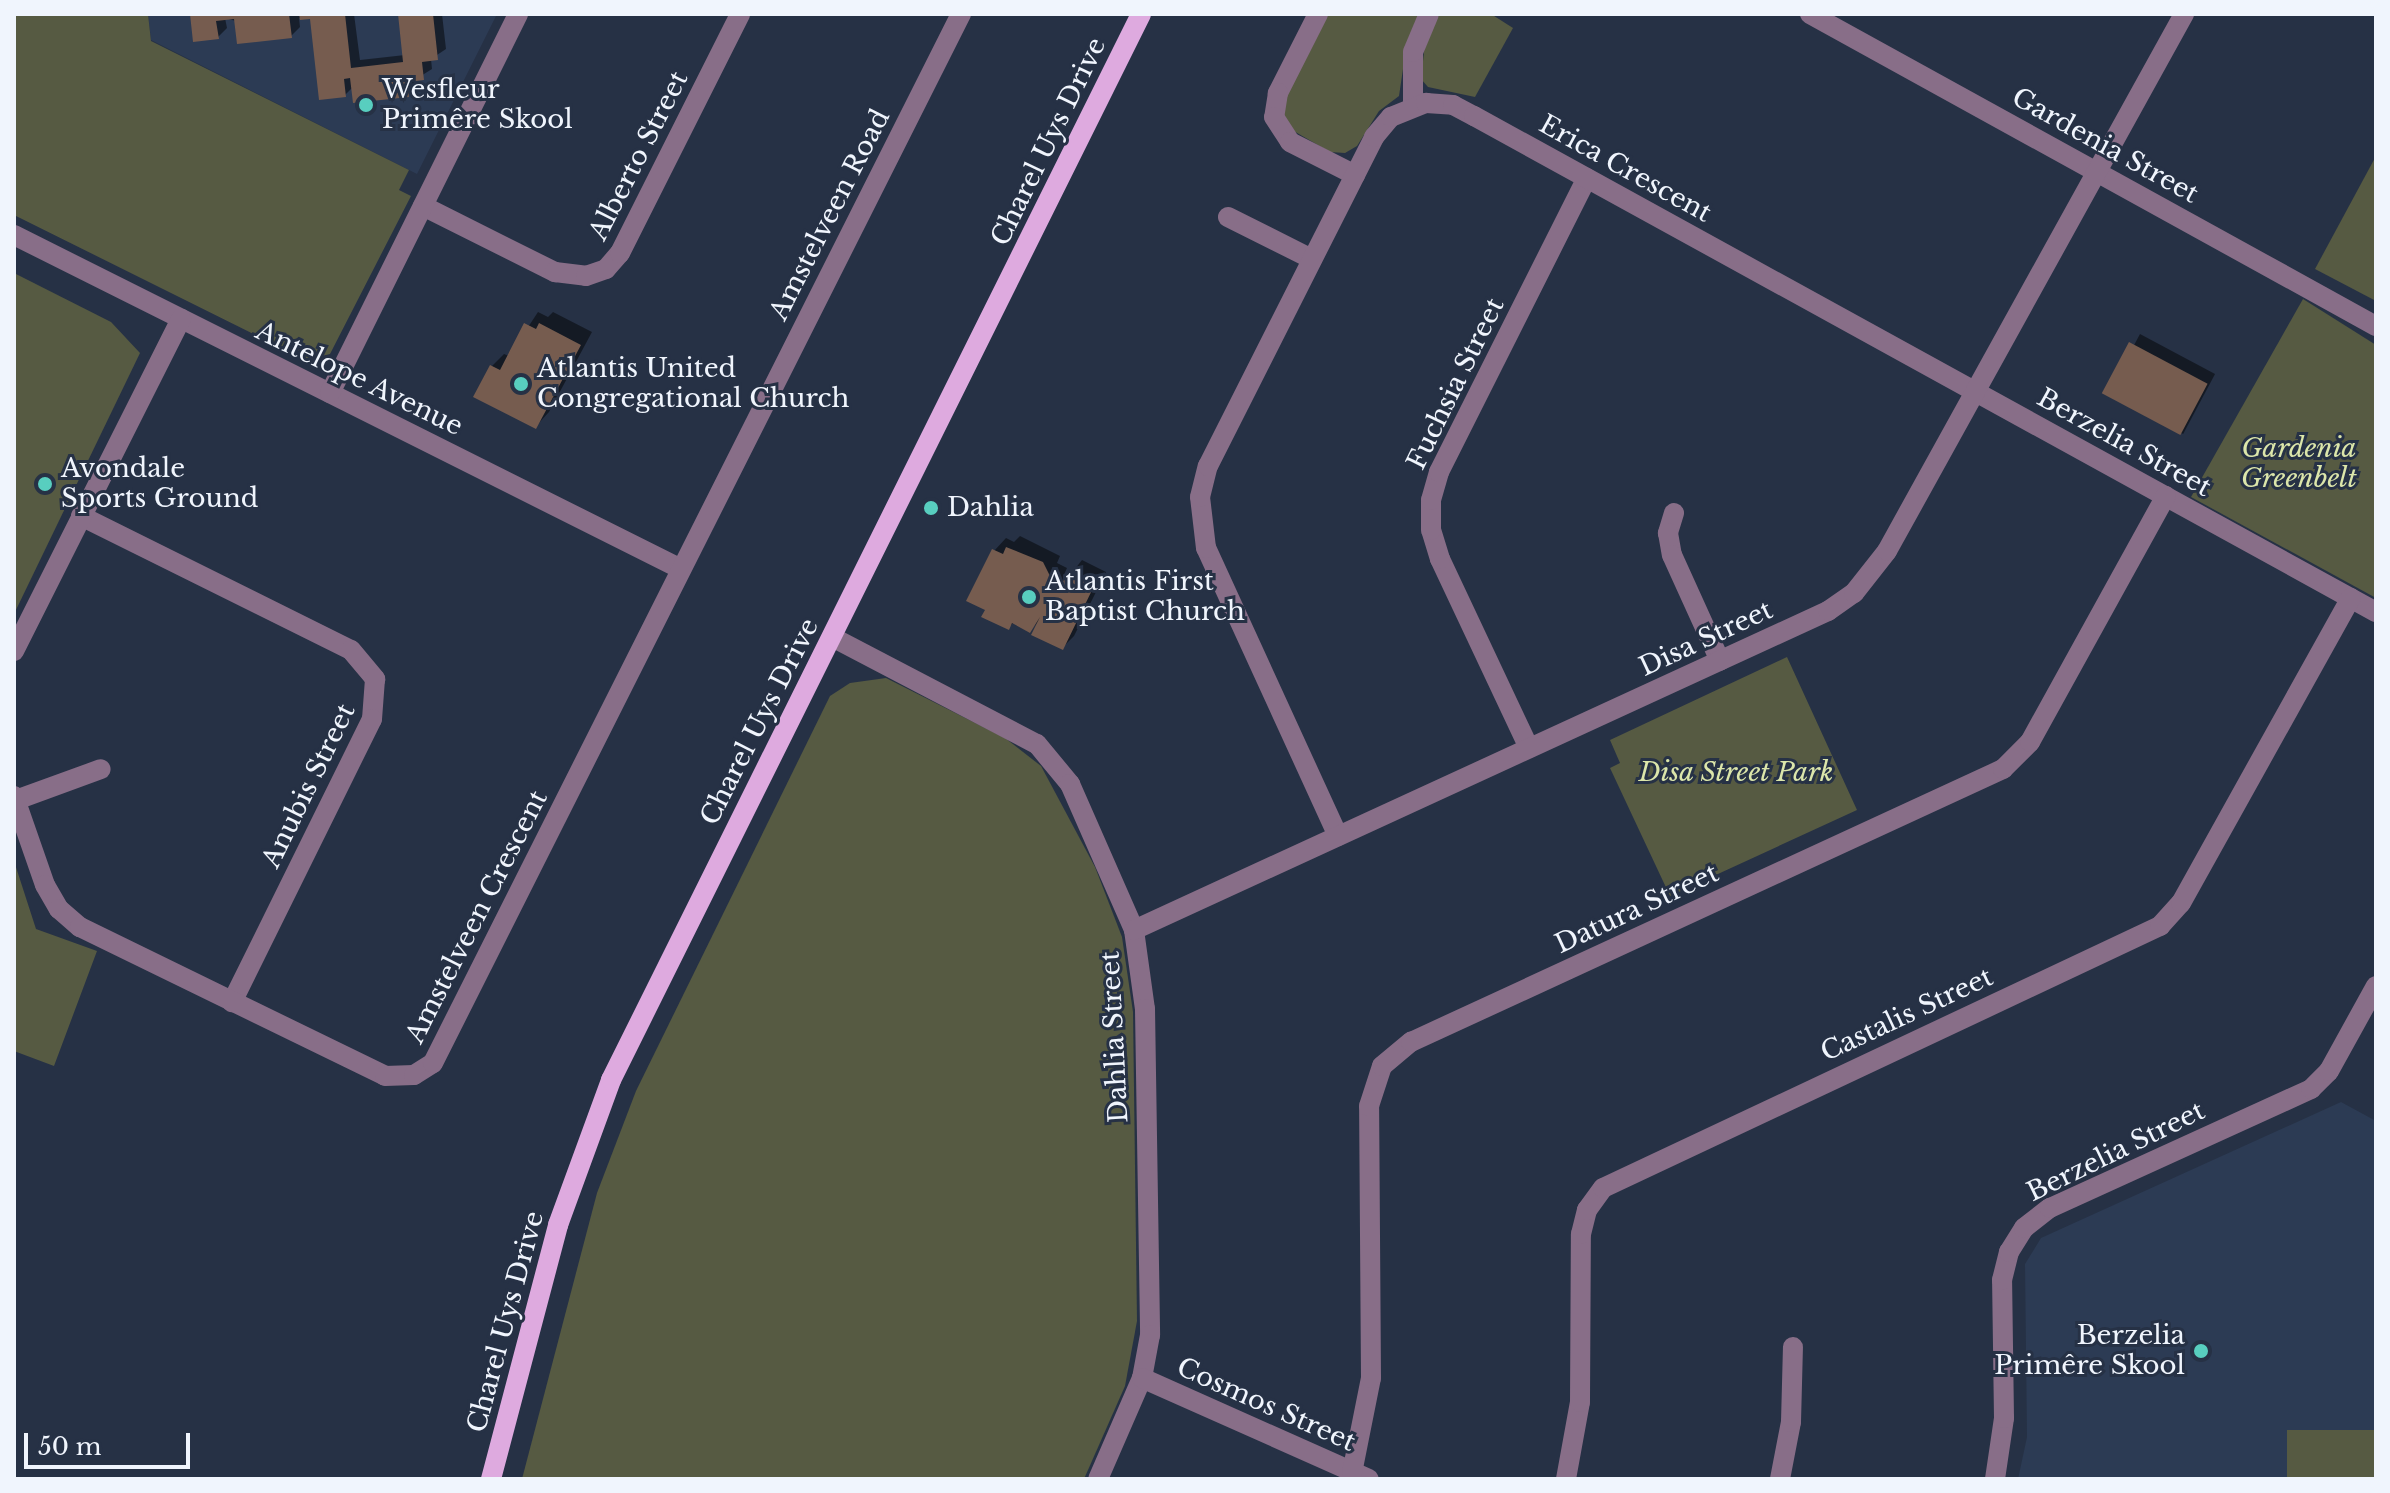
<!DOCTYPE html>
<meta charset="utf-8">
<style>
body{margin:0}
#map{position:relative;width:2390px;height:1493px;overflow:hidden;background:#263145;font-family:"Libre Baskerville",serif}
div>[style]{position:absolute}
.built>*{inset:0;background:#2c3b54}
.green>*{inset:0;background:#565a42;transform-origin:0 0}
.shadow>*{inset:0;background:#0007;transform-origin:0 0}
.building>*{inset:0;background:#765c4f;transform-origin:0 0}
.minor>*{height:20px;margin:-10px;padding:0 10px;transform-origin:10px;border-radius:10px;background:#886e88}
.major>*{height:20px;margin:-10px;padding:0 10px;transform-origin:10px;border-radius:10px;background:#deaadf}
.dots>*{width:22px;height:22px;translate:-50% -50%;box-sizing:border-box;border:4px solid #263145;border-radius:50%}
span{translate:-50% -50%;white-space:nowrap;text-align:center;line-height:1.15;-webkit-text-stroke:6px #263145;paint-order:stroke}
.poi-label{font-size:26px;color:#f0f5fd}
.left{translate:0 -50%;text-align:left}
.right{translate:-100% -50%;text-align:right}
.street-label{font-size:26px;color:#f0f5fd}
.park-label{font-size:26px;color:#dce6aa;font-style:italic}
.frame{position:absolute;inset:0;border:16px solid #f0f5fd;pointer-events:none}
.scale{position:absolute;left:24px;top:1433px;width:166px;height:36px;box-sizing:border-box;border:4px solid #f0f5fd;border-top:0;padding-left:10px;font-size:24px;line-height:28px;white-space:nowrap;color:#f0f5fd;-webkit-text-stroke:6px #263145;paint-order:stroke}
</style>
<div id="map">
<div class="built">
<div style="clip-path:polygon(148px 14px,497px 14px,417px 174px,151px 40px)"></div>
<div style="clip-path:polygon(2341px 1102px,2376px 1121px,2376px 1479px,2018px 1479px,2027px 1437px,2025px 1264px,2041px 1238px)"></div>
</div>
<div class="green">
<div style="clip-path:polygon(14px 14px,148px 14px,151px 41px,409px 170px,399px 190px,411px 196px,330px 354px,306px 360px,14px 215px)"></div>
<div style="clip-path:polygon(1327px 14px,1422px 14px,1407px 42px,1399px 96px,1379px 111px,1357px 146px,1345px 153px,1330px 152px,1285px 126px,1283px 102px)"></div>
<div style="clip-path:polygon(1437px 14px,1491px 14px,1513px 28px,1475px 97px,1428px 87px,1421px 79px,1426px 34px)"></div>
<div style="clip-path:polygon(2376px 156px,2376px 301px,2315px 269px)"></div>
<div style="clip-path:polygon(14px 273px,111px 322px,140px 353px,14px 614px)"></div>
<div style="clip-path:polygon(2303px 299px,2376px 345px,2376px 598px,2191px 497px)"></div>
<div style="clip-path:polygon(1787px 657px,1857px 810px,1670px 896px,1610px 768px,1620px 763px,1610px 740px)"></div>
<div style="clip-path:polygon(886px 678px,1005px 738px,1041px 766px,1095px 867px,1122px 937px,1133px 1012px,1137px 1321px,1125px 1386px,1084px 1479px,522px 1479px,597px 1193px,636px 1091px,830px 696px,850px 683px)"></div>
<div style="clip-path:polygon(14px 861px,36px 929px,97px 951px,54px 1066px,14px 1051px)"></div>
<div style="left:2376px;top:1430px;width:49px;height:89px;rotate:90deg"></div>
</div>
<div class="shadow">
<div style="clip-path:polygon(192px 14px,354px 14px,360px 60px,405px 55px,400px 14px,442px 14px,446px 49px,431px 59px,432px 69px,416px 79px,408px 95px,353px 87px,345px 95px,312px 17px,299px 18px,300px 27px,291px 36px,225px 18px,227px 28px,218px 37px)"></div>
<div style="clip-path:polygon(538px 312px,548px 317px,553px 312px,592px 332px,549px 412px,537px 425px,476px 397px,492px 366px,504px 354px,509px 356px)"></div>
<div style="left:2140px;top:334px;width:85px;height:68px;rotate:28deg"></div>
<div style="clip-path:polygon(1020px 536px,1060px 556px,1057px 563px,1067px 568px,1063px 577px,1067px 579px,1082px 560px,1106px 572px,1074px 636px,1062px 648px,1039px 621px,1030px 630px,1014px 622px,1008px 628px,987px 609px,994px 551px,1006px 538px,1014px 542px)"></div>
</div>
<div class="building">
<div style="clip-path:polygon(190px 14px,289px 14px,292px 38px,237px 44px,234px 19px,216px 21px,219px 39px,193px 42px)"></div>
<div style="clip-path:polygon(299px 14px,345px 14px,351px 68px,403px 62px,398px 14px,433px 14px,438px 60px,422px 62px,424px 80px,407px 82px,409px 97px,353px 103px,350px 78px,344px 79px,346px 97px,319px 100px,310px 19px,300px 20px)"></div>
<div style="clip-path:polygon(524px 323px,536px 329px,539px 323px,581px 345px,536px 429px,473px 397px,490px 365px,500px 370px)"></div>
<div style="left:2129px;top:342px;width:89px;height:58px;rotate:28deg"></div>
<div style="clip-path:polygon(1006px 547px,1043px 562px,1058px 592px,1068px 571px,1095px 584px,1063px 650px,1031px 635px,1040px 617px,1030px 633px,1012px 623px,1009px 630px,981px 617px,985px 610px,966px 601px,992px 549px,1003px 554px)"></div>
</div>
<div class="minor">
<div style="left:1318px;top:14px;width:89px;rotate:116.9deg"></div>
<div style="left:1278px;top:93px;width:24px;rotate:99deg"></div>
<div style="left:1274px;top:117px;width:30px;rotate:57deg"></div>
<div style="left:1290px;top:142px;width:73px;rotate:26.9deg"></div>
<div style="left:1810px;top:14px;width:646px;rotate:28.87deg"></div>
<div style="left:1413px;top:106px;width:54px;rotate:-90deg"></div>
<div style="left:1413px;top:52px;width:41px;rotate:-67.2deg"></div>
<div style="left:423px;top:206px;width:148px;rotate:26.6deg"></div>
<div style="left:555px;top:272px;width:31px;rotate:7deg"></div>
<div style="left:586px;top:276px;width:21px;rotate:-19deg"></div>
<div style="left:606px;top:269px;width:21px;rotate:-49deg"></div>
<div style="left:620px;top:253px;width:267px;rotate:-63.3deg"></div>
<div style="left:1228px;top:217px;width:94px;rotate:26.6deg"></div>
<div style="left:14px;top:235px;width:746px;rotate:26.6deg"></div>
<div style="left:330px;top:393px;width:423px;rotate:-63.6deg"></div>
<div style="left:1674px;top:513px;width:21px;rotate:107deg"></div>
<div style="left:1668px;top:533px;width:22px;rotate:80deg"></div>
<div style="left:1672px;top:555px;width:116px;rotate:65.6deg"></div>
<div style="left:81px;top:516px;width:301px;rotate:26.4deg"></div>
<div style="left:351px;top:650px;width:38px;rotate:50deg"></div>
<div style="left:375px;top:679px;width:40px;rotate:94.3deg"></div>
<div style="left:372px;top:719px;width:316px;rotate:116.3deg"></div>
<div style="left:832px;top:637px;width:231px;rotate:27.6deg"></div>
<div style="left:1037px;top:744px;width:52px;rotate:50.5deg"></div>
<div style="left:1070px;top:784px;width:159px;rotate:66.3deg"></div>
<div style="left:1134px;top:930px;width:80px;rotate:82.1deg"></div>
<div style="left:1145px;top:1009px;width:326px;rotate:89.1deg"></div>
<div style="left:1150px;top:1335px;width:44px;rotate:100.5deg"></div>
<div style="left:1142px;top:1378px;width:110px;rotate:113.5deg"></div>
<div style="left:14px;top:651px;width:372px;rotate:-63.3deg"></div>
<div style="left:1529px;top:748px;width:209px;rotate:-115.2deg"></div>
<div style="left:1440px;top:559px;width:30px;rotate:-107deg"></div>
<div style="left:1431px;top:530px;width:30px;rotate:-90deg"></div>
<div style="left:1431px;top:500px;width:29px;rotate:-74deg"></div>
<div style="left:1439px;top:472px;width:329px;rotate:-63.3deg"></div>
<div style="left:14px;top:796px;width:94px;rotate:70.8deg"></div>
<div style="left:45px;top:885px;width:28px;rotate:60deg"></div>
<div style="left:59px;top:909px;width:28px;rotate:41deg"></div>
<div style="left:80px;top:927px;width:339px;rotate:26deg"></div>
<div style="left:385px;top:1076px;width:29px;rotate:-2deg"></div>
<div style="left:414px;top:1075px;width:22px;rotate:-32deg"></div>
<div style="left:433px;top:1063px;width:1174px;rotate:-63.28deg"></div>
<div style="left:16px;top:800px;width:90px;rotate:-20deg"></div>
<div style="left:1338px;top:836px;width:317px;rotate:-114.6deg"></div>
<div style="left:1206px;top:548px;width:51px;rotate:-96.7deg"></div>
<div style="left:1200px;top:497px;width:32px;rotate:-76deg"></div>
<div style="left:1208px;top:466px;width:369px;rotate:-63.2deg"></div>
<div style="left:1374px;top:137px;width:26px;rotate:-50deg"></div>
<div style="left:1391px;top:117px;width:38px;rotate:-22deg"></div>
<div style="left:1426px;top:103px;width:27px;rotate:4deg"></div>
<div style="left:1453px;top:105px;width:24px;rotate:28deg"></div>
<div style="left:1474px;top:116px;width:1029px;rotate:28.81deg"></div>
<div style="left:1134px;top:930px;width:764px;rotate:-24.69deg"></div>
<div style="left:1828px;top:611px;width:32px;rotate:-35deg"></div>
<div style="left:1854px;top:593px;width:53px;rotate:-51.8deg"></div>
<div style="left:1887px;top:551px;width:614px;rotate:-61.05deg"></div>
<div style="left:1142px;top:1378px;width:248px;rotate:24deg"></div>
<div style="left:1352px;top:1473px;width:97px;rotate:-78.7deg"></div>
<div style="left:1371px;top:1378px;width:272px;rotate:-90.4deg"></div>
<div style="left:1369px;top:1106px;width:42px;rotate:-72deg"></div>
<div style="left:1382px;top:1066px;width:38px;rotate:-40deg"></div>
<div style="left:1411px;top:1042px;width:652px;rotate:-24.76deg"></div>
<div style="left:2003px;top:769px;width:38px;rotate:-45deg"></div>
<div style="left:2030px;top:742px;width:281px;rotate:-61.1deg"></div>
<div style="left:1566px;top:1479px;width:78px;rotate:-79.7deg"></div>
<div style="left:1580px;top:1402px;width:168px;rotate:-89.7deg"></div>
<div style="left:1581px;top:1234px;width:25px;rotate:-76deg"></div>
<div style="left:1587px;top:1210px;width:27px;rotate:-54deg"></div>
<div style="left:1603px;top:1188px;width:616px;rotate:-25.19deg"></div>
<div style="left:2160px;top:926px;width:31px;rotate:-48deg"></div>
<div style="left:2181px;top:903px;width:349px;rotate:-60.9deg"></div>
<div style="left:1780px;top:1479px;width:58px;rotate:-79.1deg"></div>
<div style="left:1791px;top:1422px;width:75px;rotate:-88.5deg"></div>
<div style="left:1995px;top:1479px;width:62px;rotate:-81.6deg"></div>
<div style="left:2004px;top:1418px;width:138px;rotate:-90.8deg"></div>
<div style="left:2002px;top:1280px;width:29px;rotate:-76deg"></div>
<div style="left:2009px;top:1252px;width:28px;rotate:-58deg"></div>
<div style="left:2024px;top:1228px;width:33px;rotate:-38deg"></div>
<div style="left:2050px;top:1208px;width:287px;rotate:-24.5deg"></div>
<div style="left:2311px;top:1089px;width:25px;rotate:-45deg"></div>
<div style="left:2329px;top:1071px;width:97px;rotate:-61.1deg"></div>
</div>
<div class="major">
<div style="left:491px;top:1479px;width:263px;rotate:-75.2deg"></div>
<div style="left:558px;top:1225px;width:154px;rotate:-69.9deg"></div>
<div style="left:611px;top:1080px;width:1190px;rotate:-63.56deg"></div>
</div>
<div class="dots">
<div style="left:366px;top:105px;background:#58cebf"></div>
<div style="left:521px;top:384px;background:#58cebf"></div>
<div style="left:45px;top:484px;background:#58cebf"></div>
<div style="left:931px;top:508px;background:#58cebf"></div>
<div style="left:1029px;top:597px;background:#58cebf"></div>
<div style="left:2201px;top:1351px;background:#58cebf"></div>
</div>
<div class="poi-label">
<span class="left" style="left:382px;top:105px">Wesfleur<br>Primêre Skool</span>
<span class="left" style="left:537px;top:384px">Atlantis United<br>Congregational Church</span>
<span class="left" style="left:61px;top:484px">Avondale<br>Sports Ground</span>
<span class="left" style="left:947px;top:508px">Dahlia</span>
<span class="left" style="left:1045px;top:597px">Atlantis First<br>Baptist Church</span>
<span class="right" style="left:2185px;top:1351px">Berzelia<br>Primêre Skool</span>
</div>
<div class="street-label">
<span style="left:1049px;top:142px;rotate:-64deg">Charel Uys Drive</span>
<span style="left:2105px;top:146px;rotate:29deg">Gardenia Street</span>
<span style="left:639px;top:156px;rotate:-63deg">Alberto Street</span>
<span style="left:1625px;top:169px;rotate:29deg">Erica Crescent</span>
<span style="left:830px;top:215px;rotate:-63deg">Amstelveen Road</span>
<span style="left:359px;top:379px;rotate:26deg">Antelope Avenue</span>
<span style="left:1456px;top:384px;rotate:-64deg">Fuchsia Street</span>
<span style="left:2124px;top:443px;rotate:29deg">Berzelia Street</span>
<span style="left:1706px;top:639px;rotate:-25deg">Disa Street</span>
<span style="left:760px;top:722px;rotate:-63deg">Charel Uys Drive</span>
<span style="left:309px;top:786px;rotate:-64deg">Anubis Street</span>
<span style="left:1637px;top:909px;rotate:-25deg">Datura Street</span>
<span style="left:477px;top:917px;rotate:-63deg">Amstelveen Crescent</span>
<span style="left:1907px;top:1015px;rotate:-25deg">Castalis Street</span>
<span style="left:1115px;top:1037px;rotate:-93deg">Dahlia Street</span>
<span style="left:2116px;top:1152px;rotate:-26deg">Berzelia Street</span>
<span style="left:506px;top:1322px;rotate:-75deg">Charel Uys Drive</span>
<span style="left:1266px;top:1405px;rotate:24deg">Cosmos Street</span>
</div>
<div class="park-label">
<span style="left:2299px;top:464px">Gardenia<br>Greenbelt</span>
<span style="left:1736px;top:773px">Disa Street Park</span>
</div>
<div class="frame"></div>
<div class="scale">50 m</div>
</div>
